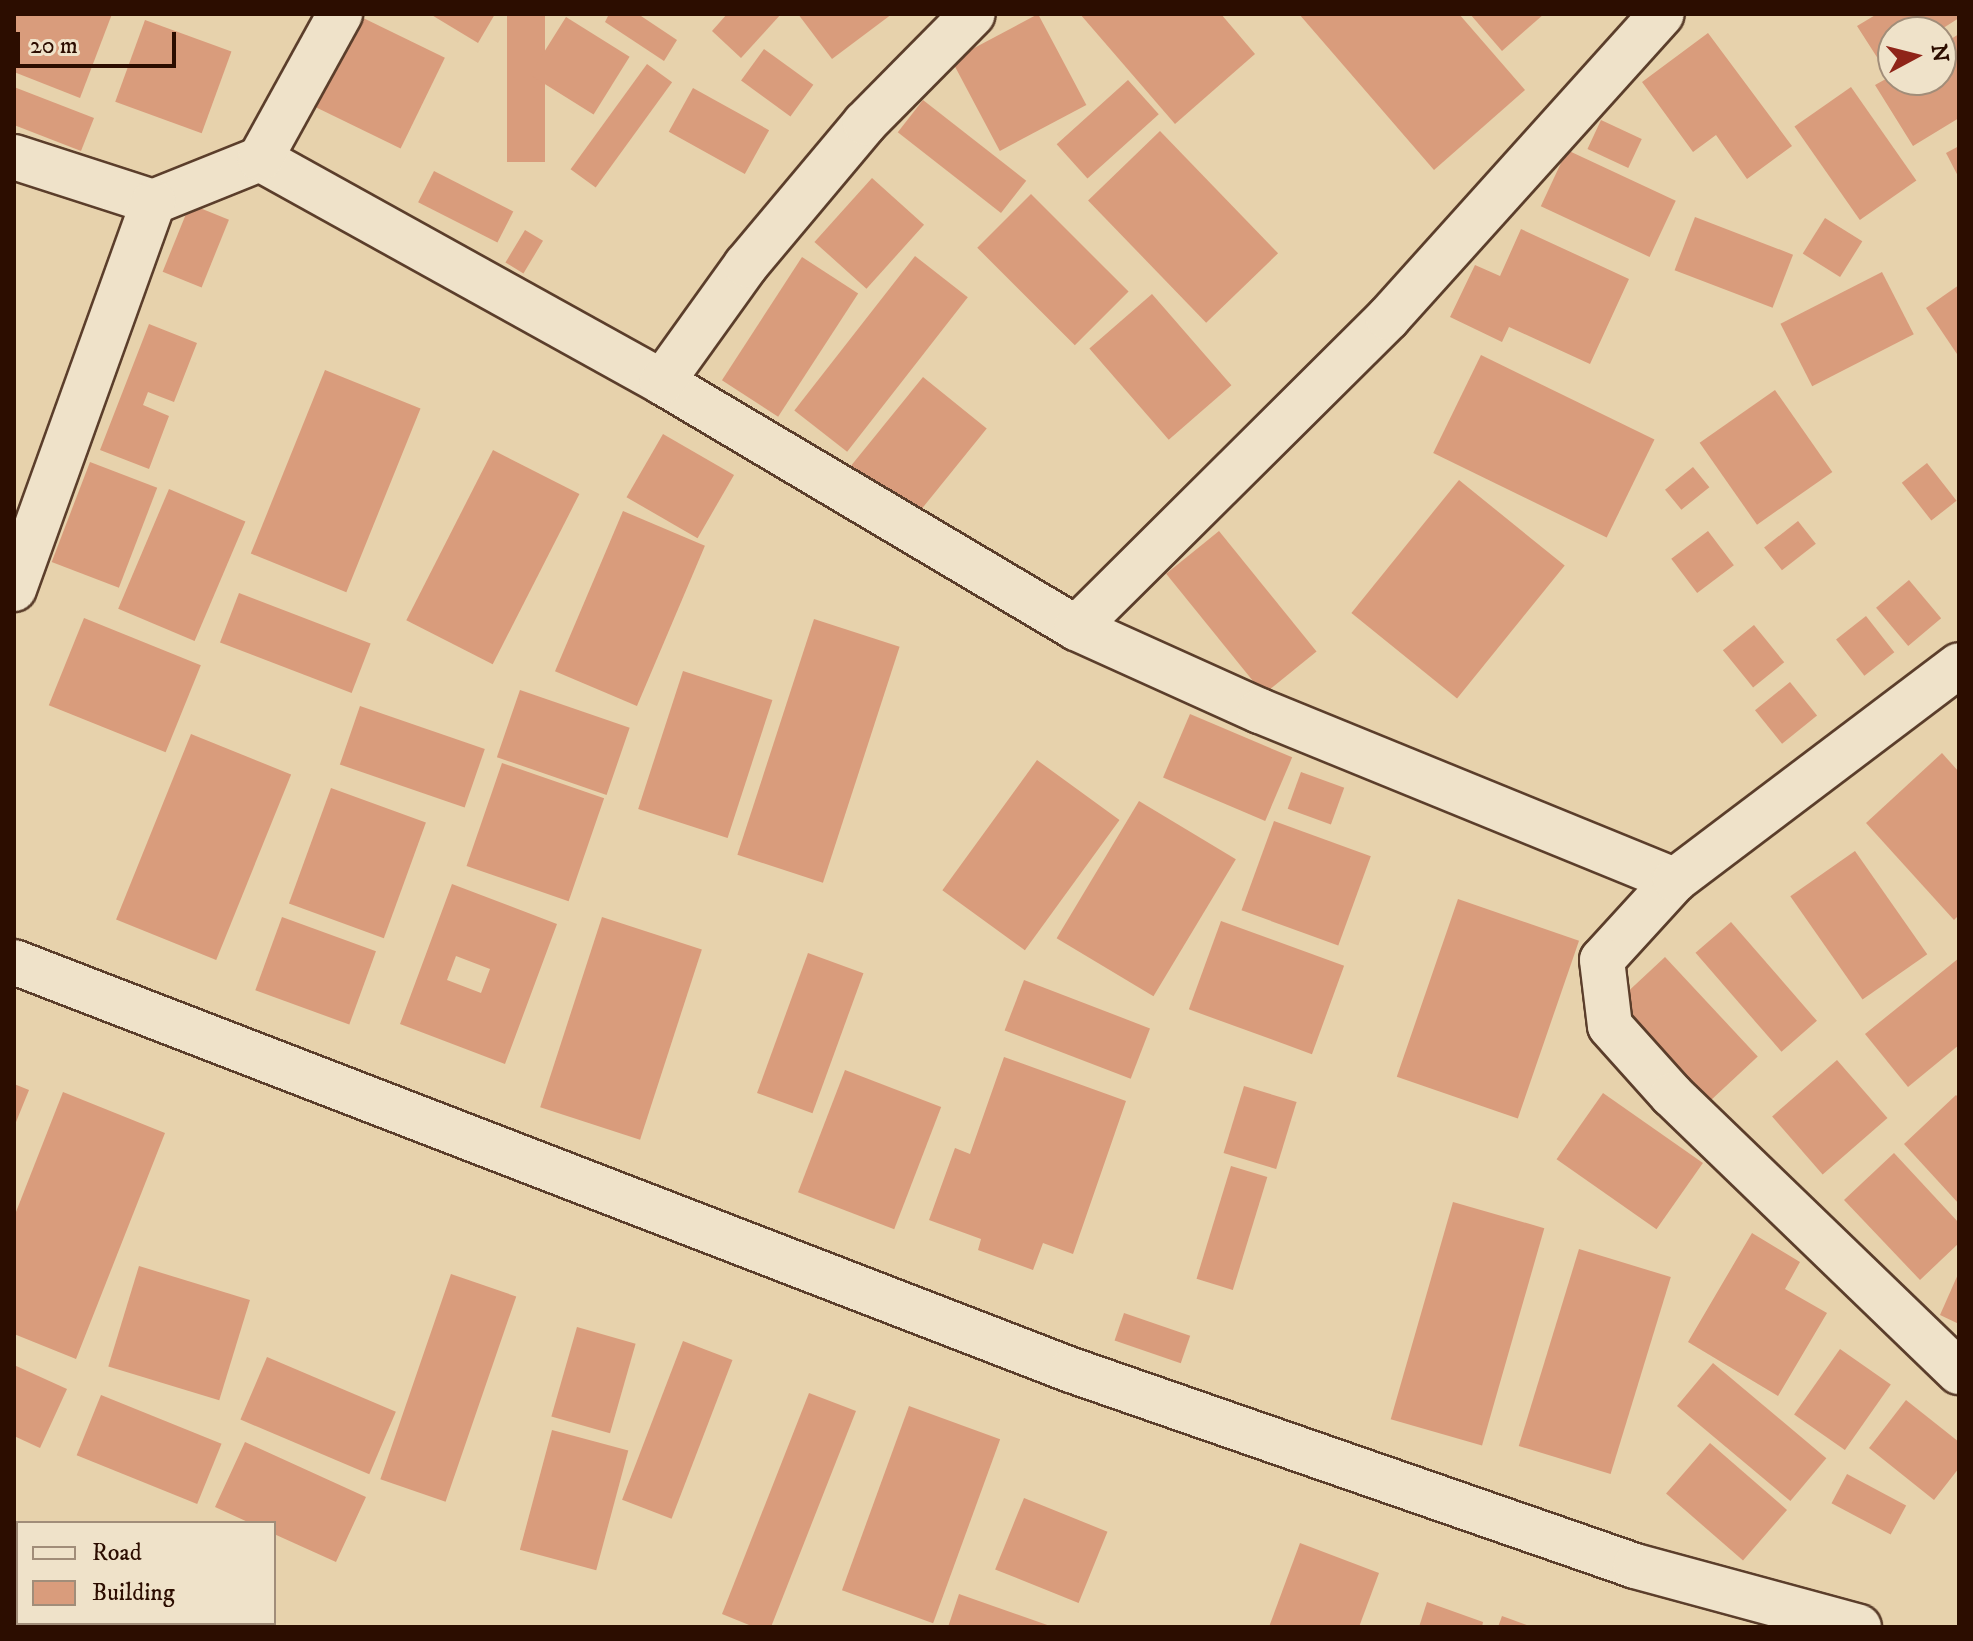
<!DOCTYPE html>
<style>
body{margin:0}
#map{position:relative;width:1973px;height:1641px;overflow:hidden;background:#e7d2ac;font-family:"IM FELL DW Pica",serif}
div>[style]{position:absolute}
.building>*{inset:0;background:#d99c7c;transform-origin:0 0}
.roads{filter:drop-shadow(2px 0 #5b3e2b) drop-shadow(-2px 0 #5b3e2b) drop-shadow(0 2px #5b3e2b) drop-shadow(0 -2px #5b3e2b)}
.minor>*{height:44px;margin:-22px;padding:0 22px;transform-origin:22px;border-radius:22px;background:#efe2c9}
span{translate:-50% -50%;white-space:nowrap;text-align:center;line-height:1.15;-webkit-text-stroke:6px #efe2c9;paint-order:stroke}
.frame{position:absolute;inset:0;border:16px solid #2c0d00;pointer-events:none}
.legend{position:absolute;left:16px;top:1521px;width:260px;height:104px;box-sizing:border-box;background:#efe2c9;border:2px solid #a18d79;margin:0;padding:10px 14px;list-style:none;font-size:24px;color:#2c0d00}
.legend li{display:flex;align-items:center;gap:16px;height:40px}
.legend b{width:40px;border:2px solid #a18d79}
.north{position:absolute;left:1877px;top:16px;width:80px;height:80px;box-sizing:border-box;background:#efe2c9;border:2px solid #a18d79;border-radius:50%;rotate:83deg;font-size:22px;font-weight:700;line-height:32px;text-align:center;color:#2c0d00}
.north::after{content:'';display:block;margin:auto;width:28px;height:36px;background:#8f2418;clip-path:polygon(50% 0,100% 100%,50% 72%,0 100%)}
.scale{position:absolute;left:16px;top:32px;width:160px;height:36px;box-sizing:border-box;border:4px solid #2c0d00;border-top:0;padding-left:10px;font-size:24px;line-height:28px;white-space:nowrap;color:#2c0d00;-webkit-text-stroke:6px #efe2c9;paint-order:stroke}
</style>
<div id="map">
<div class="building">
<div style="clip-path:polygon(14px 14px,112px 14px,80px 98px,14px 72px)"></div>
<div style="left:355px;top:14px;width:100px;height:101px;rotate:26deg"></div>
<div style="clip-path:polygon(430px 14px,495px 14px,478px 43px)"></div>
<div style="left:507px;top:14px;width:38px;height:148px"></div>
<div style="clip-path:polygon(609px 14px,638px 14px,677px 40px,664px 61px,605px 22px)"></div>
<div style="clip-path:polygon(727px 14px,781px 14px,741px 58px,712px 31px)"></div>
<div style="clip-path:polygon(798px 14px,892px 14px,832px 59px)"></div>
<div style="left:1038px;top:14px;width:103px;height:98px;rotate:62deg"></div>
<div style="clip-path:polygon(1080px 14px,1221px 14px,1255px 54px,1175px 124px)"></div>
<div style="clip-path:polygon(1299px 14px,1459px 14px,1525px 90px,1434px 170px)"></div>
<div style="clip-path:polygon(1470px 14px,1544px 14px,1502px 51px)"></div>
<div style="clip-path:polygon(1877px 14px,1958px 14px,1959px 18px,1937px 32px,1893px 32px,1893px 58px,1882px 65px,1857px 26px)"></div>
<div style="left:566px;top:17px;width:75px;height:68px;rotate:32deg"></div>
<div style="left:145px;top:20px;width:92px;height:87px;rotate:20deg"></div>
<div style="clip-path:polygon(1708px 33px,1792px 146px,1747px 179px,1716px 135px,1693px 152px,1642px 82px)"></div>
<div style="clip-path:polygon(1959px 34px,1959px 118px,1913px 146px,1875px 85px,1893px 75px,1893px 80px,1941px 80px,1941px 45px)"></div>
<div style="left:764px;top:49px;width:61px;height:39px;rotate:36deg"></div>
<div style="left:647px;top:64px;width:31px;height:130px;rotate:36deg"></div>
<div style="left:1128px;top:80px;width:46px;height:96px;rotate:48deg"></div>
<div style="clip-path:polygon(14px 87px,94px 118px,81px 151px,14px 125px)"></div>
<div style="left:1851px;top:87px;width:114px;height:69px;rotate:55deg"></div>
<div style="left:693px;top:88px;width:87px;height:50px;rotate:29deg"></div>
<div style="left:923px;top:100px;width:131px;height:41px;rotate:38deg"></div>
<div style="left:1601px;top:120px;width:45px;height:32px;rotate:25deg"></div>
<div style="left:1160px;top:131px;width:170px;height:100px;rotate:46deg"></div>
<div style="clip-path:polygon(1959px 146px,1959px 178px,1946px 153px)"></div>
<div style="left:1567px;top:150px;width:120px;height:62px;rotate:25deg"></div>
<div style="left:434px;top:171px;width:89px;height:35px;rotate:27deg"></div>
<div style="left:872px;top:178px;width:70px;height:86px;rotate:42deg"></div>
<div style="left:1031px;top:194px;width:138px;height:76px;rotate:45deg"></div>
<div style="left:190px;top:204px;width:42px;height:73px;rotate:22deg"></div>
<div style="left:1695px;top:217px;width:105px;height:57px;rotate:21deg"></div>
<div style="left:1825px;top:218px;width:44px;height:42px;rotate:32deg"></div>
<div style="clip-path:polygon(1521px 229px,1629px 279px,1590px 364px,1509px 327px,1502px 342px,1450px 317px,1475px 265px,1500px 276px)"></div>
<div style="left:525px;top:230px;width:21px;height:38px;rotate:31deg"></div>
<div style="left:915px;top:256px;width:67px;height:196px;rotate:38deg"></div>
<div style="left:802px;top:257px;width:67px;height:147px;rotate:33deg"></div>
<div style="left:1882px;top:272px;width:70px;height:114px;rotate:63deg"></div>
<div style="clip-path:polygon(1959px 285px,1959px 357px,1926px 308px)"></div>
<div style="left:1152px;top:294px;width:121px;height:83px;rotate:49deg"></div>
<div style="clip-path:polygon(149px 324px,197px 343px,174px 402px,148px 392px,143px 405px,169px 416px,149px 469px,100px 450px)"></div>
<div style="left:1481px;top:355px;width:193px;height:109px;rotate:26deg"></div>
<div style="left:325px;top:370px;width:103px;height:198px;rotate:22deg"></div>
<div style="left:923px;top:377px;width:82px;height:114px;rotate:39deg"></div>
<div style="left:1775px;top:390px;width:100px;height:92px;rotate:55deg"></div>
<div style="left:663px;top:434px;width:82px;height:73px;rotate:30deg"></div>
<div style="left:493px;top:450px;width:97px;height:191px;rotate:27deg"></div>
<div style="left:90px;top:462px;width:72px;height:107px;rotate:21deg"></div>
<div style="left:1927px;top:463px;width:48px;height:32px;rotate:52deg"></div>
<div style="left:1693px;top:467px;width:26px;height:36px;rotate:51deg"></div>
<div style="left:1459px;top:480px;width:136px;height:171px;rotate:39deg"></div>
<div style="left:169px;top:489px;width:83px;height:130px;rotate:23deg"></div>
<div style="left:623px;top:511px;width:89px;height:174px;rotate:23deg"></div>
<div style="left:1798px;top:521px;width:29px;height:43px;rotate:52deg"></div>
<div style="left:1219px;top:531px;width:155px;height:68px;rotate:51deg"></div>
<div style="left:1708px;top:531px;width:43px;height:46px;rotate:53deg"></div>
<div style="left:1909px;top:580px;width:50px;height:43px;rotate:50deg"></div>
<div style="left:239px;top:593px;width:141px;height:53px;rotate:21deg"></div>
<div style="left:1866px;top:616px;width:46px;height:38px;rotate:52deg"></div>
<div style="left:84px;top:618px;width:126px;height:94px;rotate:22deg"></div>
<div style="left:814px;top:619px;width:90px;height:248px;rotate:18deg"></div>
<div style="left:1754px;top:625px;width:48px;height:40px;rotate:51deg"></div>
<div style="left:683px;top:671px;width:94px;height:145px;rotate:18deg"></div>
<div style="left:1790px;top:682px;width:43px;height:45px;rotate:51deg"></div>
<div style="left:520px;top:690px;width:116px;height:71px;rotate:19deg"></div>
<div style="left:360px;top:706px;width:132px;height:62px;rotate:19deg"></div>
<div style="left:1190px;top:714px;width:111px;height:69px;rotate:23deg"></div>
<div style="left:191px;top:734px;width:108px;height:200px;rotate:22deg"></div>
<div style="clip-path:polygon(1942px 753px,1959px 772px,1959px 915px,1954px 920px,1866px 823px)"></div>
<div style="left:1037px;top:760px;width:102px;height:161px;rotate:36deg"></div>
<div style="left:502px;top:763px;width:108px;height:109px;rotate:19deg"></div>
<div style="left:1301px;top:772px;width:46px;height:39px;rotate:20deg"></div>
<div style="left:331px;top:788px;width:101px;height:123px;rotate:20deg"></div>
<div style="left:1139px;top:801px;width:113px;height:160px;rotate:31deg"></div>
<div style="left:1274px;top:821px;width:103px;height:95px;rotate:20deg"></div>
<div style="left:1855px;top:851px;width:126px;height:79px;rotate:55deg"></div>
<div style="clip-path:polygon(evenodd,452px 884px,557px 924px,505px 1064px,400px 1024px,452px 884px,456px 956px,490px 969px,481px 993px,447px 980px,456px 956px)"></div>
<div style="left:1458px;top:899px;width:128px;height:188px;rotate:19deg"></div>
<div style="left:282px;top:917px;width:100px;height:78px;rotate:20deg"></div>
<div style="left:602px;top:917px;width:105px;height:200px;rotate:18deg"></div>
<div style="left:1221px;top:921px;width:131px;height:94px;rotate:20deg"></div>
<div style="left:1731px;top:922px;width:131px;height:47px;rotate:49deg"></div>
<div style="left:808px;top:953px;width:59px;height:149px;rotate:20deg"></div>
<div style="left:1665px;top:957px;width:136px;height:66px;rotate:47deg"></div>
<div style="clip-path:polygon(1959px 958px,1959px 1045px,1908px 1087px,1865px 1034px)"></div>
<div style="left:1024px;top:980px;width:135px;height:54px;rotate:21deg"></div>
<div style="clip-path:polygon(1004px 1057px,1126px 1101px,1073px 1254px,1043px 1243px,1033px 1270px,978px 1250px,981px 1239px,929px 1220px,955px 1148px,970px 1154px)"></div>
<div style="left:1837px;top:1060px;width:77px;height:86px;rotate:49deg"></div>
<div style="left:845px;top:1070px;width:103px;height:131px;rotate:21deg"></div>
<div style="clip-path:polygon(14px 1084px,29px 1090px,14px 1127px)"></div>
<div style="left:1244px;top:1086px;width:55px;height:70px;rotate:17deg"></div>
<div style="clip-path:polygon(63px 1092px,165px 1133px,76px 1359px,14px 1334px,14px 1217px)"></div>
<div style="left:1603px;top:1093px;width:122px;height:81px;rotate:35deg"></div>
<div style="clip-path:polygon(1956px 1095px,1959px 1098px,1959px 1204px,1904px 1144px)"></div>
<div style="clip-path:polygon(1894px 1153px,1959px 1223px,1959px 1243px,1920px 1280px,1844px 1200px)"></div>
<div style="left:1231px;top:1166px;width:38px;height:118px;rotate:17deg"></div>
<div style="left:1453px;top:1202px;width:95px;height:226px;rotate:16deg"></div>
<div style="clip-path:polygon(1752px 1233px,1800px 1262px,1785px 1289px,1827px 1313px,1778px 1396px,1688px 1342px)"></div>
<div style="left:1579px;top:1249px;width:96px;height:206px;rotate:17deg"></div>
<div style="left:139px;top:1266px;width:116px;height:105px;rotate:17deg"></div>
<div style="clip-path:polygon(1959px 1272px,1959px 1324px,1940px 1315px)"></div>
<div style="left:451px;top:1274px;width:69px;height:217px;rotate:19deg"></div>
<div style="left:1124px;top:1313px;width:70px;height:29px;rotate:19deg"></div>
<div style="left:577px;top:1327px;width:61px;height:93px;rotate:16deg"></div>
<div style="left:683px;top:1341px;width:53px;height:170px;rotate:21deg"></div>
<div style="left:1840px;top:1349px;width:62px;height:80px;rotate:35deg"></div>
<div style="left:267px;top:1357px;width:140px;height:68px;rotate:23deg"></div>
<div style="left:1713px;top:1363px;width:148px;height:56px;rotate:40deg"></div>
<div style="clip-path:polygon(14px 1365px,67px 1389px,40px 1448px,14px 1436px)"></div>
<div style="clip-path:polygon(809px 1393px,856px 1411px,771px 1627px,754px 1627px,722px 1614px)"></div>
<div style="left:101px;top:1395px;width:130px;height:65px;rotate:22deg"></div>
<div style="clip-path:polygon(1906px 1400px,1959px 1442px,1959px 1468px,1934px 1500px,1869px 1448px)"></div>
<div style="left:909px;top:1406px;width:97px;height:196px;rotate:20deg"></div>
<div style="left:552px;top:1430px;width:79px;height:124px;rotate:15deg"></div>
<div style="clip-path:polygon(245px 1442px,366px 1497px,336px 1562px,274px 1534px,274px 1523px,250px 1523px,215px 1507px)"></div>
<div style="left:1710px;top:1443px;width:102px;height:67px;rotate:41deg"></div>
<div style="left:1847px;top:1474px;width:67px;height:33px;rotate:28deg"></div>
<div style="left:1024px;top:1498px;width:90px;height:77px;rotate:22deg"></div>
<div style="clip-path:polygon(1300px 1543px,1379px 1573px,1359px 1627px,1269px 1627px)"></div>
<div style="clip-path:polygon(959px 1594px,1053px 1627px,948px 1627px)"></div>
<div style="clip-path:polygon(1427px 1602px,1483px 1622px,1482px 1627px,1419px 1627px)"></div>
<div style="clip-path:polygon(1502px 1616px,1532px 1627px,1498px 1627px)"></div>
<div style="clip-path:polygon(170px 1623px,238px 1623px,169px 1627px)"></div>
</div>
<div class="roads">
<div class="minor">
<div style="left:14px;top:157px;width:146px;rotate:17.9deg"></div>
<div style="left:153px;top:202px;width:115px;rotate:-21.9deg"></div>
<div style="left:260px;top:159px;width:460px;rotate:29deg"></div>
<div style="left:662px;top:382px;width:482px;rotate:30.7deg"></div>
<div style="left:1076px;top:628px;width:202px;rotate:24.3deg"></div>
<div style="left:1260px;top:711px;width:448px;rotate:22.2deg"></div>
<div style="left:1675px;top:880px;width:108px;rotate:132.4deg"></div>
<div style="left:1602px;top:960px;width:66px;rotate:83.1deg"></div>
<div style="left:1610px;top:1026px;width:93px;rotate:48.1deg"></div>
<div style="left:1672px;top:1095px;width:399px;rotate:44deg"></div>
<div style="left:260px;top:159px;width:166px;rotate:-61.1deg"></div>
<div style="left:662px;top:382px;width:144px;rotate:-54.3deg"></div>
<div style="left:746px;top:265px;width:185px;rotate:-50deg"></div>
<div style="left:865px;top:123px;width:153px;rotate:-45.3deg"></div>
<div style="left:14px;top:589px;width:411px;rotate:-70.2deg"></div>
<div style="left:1076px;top:628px;width:440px;rotate:-44.8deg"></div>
<div style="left:1388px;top:318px;width:409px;rotate:-48deg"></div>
<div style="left:1675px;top:880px;width:356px;rotate:-37.1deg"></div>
<div style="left:14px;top:962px;width:1133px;rotate:21.11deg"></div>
<div style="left:1071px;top:1370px;width:597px;rotate:19.16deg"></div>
<div style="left:1635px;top:1566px;width:232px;rotate:15.2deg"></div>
</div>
</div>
<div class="frame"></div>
<ul class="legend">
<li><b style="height:10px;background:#efe2c9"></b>Road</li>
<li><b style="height:22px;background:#d99c7c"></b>Building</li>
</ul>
<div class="north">N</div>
<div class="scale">20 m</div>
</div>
